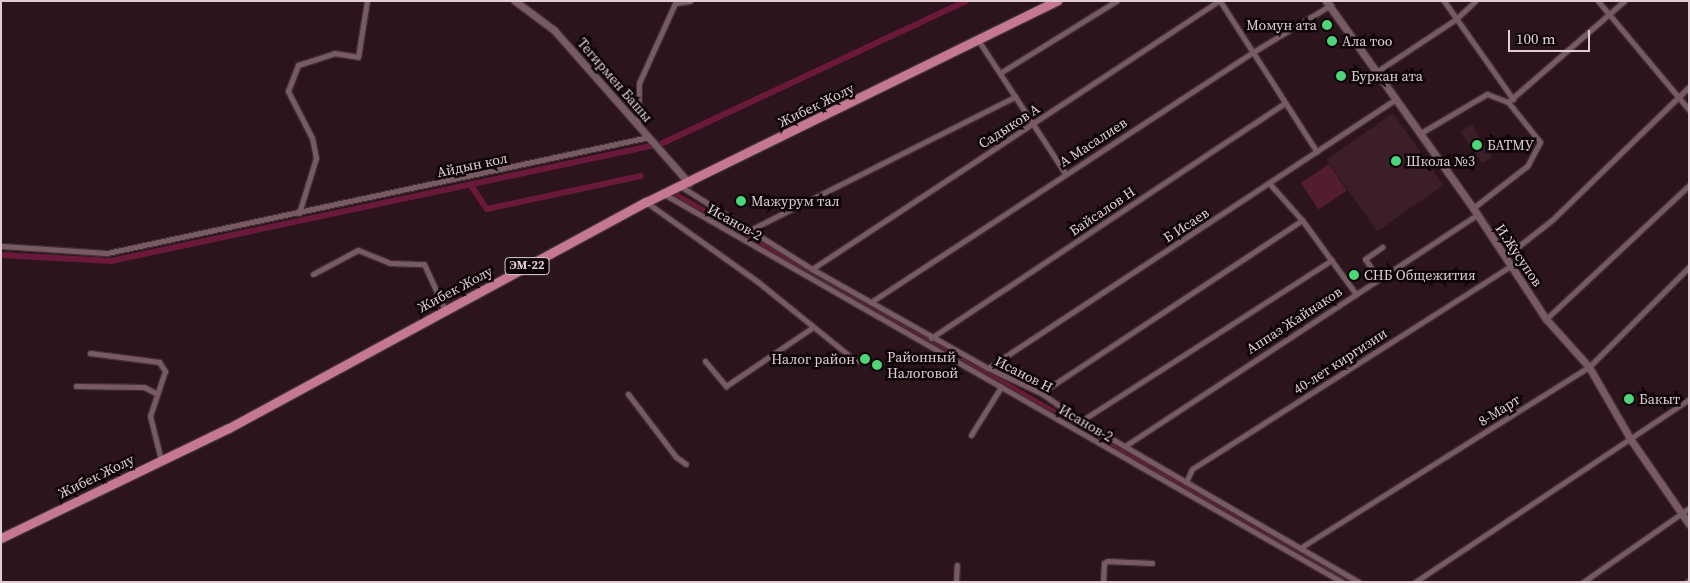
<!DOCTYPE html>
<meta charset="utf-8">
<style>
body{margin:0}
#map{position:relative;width:1690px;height:583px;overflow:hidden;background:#2c141c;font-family:"Source Serif 4",serif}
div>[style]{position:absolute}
.built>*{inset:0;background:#3c1e28;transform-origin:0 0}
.green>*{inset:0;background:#521d30;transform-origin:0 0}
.canal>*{height:5.5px;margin:-2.75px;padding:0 2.75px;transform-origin:2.75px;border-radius:2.75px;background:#6a193a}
.roads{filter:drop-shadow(1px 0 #402f33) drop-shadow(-1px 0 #402f33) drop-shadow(0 1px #402f33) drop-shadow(0 -1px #402f33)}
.minor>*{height:5px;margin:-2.5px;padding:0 2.5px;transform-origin:2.5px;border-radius:2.5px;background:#785a63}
.tertiary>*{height:7px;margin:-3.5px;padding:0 3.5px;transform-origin:3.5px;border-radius:3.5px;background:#785a63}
.primary>*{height:9px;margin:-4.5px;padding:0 4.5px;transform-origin:4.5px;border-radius:4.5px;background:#c47991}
.dots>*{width:14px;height:14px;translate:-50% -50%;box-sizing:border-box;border:2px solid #0d0407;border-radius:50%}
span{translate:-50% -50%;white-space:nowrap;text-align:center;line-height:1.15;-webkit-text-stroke:5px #0d0407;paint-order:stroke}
.shield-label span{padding:1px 4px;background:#0d0407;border:1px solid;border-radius:4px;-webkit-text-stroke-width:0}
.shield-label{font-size:12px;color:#e0ced3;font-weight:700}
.poi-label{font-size:14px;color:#e0ced3}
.right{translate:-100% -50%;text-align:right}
.left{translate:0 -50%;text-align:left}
.street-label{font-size:14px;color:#e0ced3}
.frame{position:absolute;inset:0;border:2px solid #e0ced3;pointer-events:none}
.scale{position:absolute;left:1508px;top:30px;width:82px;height:22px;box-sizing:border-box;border:2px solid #e0ced3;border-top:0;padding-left:6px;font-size:15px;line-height:18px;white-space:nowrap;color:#e0ced3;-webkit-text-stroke:4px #0d0407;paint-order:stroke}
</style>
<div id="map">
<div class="built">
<div style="left:1393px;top:113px;width:88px;height:81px;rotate:55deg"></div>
<div style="clip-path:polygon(1472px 124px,1492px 158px,1482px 163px,1461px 132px)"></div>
</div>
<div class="green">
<div style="left:1329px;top:164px;width:32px;height:34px;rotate:56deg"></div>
</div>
<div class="canal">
<div style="left:661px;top:144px;width:337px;rotate:-25.1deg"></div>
<div style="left:471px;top:185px;width:29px;rotate:56deg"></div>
<div style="left:487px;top:209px;width:157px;rotate:-12.1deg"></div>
<div style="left:676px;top:195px;width:777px;rotate:29.86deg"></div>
<div style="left:1px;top:255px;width:110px;rotate:3.1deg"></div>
<div style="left:111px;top:261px;width:552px;rotate:-12.02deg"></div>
</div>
<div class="roads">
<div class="minor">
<div style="left:1220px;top:1px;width:179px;rotate:57.3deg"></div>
<div style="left:1444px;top:1px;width:120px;rotate:54.9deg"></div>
<div style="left:1598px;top:1px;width:142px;rotate:50.1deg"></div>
<div style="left:676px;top:3px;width:14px;rotate:-8deg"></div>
<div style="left:978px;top:40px;width:159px;rotate:56.8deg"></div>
<div style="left:1376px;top:72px;width:96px;rotate:-33.5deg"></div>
<div style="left:1456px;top:19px;width:26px;rotate:-43deg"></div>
<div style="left:1000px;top:73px;width:137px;rotate:-31.8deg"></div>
<div style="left:1508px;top:102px;width:154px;rotate:-41deg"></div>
<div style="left:638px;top:125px;width:42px;rotate:-88.6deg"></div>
<div style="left:639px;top:83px;width:90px;rotate:-65.7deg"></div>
<div style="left:1419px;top:134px;width:79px;rotate:-30.5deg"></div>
<div style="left:1487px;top:94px;width:22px;rotate:21deg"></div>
<div style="left:1508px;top:102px;width:51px;rotate:51.3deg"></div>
<div style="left:1540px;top:142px;width:27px;rotate:118deg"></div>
<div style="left:1527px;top:166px;width:68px;rotate:142.1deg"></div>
<div style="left:1269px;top:183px;width:50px;rotate:48.3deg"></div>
<div style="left:1302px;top:220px;width:92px;rotate:53.9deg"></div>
<div style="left:680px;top:186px;width:156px;rotate:32.2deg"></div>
<div style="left:812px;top:269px;width:202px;rotate:29.4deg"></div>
<div style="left:988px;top:368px;width:59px;rotate:25.3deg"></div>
<div style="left:1041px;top:393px;width:49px;rotate:35deg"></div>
<div style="left:1081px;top:421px;width:321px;rotate:30.1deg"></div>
<div style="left:664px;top:194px;width:781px;rotate:29.78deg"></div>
<div style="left:646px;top:202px;width:138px;rotate:35.5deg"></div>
<div style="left:758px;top:282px;width:126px;rotate:38.9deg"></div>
<div style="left:299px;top:213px;width:58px;rotate:-72.8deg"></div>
<div style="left:316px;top:158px;width:20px;rotate:-101deg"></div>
<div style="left:312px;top:138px;width:53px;rotate:-117.1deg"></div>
<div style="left:288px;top:91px;width:28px;rotate:-69deg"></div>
<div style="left:298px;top:65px;width:38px;rotate:-18deg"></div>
<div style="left:334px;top:53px;width:24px;rotate:9deg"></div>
<div style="left:358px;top:57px;width:57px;rotate:-80.9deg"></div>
<div style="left:748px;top:231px;width:299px;rotate:-26.7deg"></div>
<div style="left:1px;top:246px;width:106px;rotate:3.8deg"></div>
<div style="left:107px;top:253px;width:554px;rotate:-12.08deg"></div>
<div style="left:1506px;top:256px;width:58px;rotate:-38deg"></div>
<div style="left:1552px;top:220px;width:191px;rotate:-44.2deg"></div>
<div style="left:812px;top:269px;width:486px;rotate:-33.4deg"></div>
<div style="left:313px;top:274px;width:51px;rotate:-28.1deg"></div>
<div style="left:358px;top:250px;width:35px;rotate:22deg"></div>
<div style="left:391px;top:263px;width:33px;rotate:2deg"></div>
<div style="left:424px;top:264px;width:51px;rotate:65.5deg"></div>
<div style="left:1379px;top:279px;width:24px;rotate:-125deg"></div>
<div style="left:1365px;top:259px;width:21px;rotate:-35deg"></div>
<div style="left:871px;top:302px;width:457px;rotate:-33.2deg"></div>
<div style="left:1253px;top:52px;width:91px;rotate:-31.1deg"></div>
<div style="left:1546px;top:319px;width:196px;rotate:-43.1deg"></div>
<div style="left:931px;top:338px;width:425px;rotate:-33.6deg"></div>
<div style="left:90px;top:353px;width:70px;rotate:7.4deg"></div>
<div style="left:159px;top:362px;width:11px;rotate:56deg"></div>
<div style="left:165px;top:371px;width:47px;rotate:108.4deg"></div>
<div style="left:150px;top:416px;width:45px;rotate:76deg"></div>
<div style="left:705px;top:361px;width:33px;rotate:50deg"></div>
<div style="left:726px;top:386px;width:105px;rotate:-34.1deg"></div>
<div style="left:988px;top:368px;width:487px;rotate:-33.4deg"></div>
<div style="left:76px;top:386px;width:68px;rotate:0.8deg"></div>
<div style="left:144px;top:387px;width:15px;rotate:28deg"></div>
<div style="left:1041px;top:393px;width:313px;rotate:-33.5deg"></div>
<div style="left:628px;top:394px;width:79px;rotate:52.7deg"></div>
<div style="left:676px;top:457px;width:12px;rotate:35deg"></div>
<div style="left:1081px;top:421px;width:298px;rotate:-32.7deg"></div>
<div style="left:971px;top:435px;width:57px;rotate:-58deg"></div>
<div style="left:1125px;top:446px;width:421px;rotate:-33.3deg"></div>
<div style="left:1186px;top:482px;width:14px;rotate:-65deg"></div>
<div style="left:1192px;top:469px;width:379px;rotate:-32.5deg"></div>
<div style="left:1300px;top:548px;width:341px;rotate:-32.1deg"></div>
<div style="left:1589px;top:367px;width:141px;rotate:-45deg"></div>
<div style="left:956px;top:582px;width:17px;rotate:-87deg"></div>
<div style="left:1103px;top:582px;width:19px;rotate:-87deg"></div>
<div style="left:1104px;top:563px;width:4px;rotate:-27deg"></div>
<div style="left:1108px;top:561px;width:44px;rotate:2.6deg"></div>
<div style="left:1415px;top:582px;width:329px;rotate:-33.7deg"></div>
<div style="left:1583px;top:582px;width:129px;rotate:-34.9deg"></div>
<div style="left:1687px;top:582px;width:2px;rotate:-27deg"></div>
</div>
<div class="tertiary">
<div style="left:515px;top:1px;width:49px;rotate:36.6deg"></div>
<div style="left:554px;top:30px;width:204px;rotate:48.6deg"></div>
<div style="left:1326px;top:1px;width:254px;rotate:54.6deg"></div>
<div style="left:1473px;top:208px;width:133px;rotate:56.7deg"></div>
<div style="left:1546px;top:319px;width:64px;rotate:48.1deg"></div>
<div style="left:1589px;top:367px;width:84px;rotate:60.1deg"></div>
<div style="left:1631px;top:440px;width:102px;rotate:55.4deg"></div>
</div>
<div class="primary">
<div style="left:1px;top:538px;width:253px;rotate:-25.8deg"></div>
<div style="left:229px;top:428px;width:474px;rotate:-28.5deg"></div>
<div style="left:646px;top:202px;width:458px;rotate:-26.1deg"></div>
</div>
</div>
<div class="dots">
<div style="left:1327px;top:25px;background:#4cd677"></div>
<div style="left:1332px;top:41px;background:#4cd677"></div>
<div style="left:1341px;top:76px;background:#4cd677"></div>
<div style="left:1477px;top:145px;background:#4cd677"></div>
<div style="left:1396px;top:161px;background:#4cd677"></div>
<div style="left:741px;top:201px;background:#4cd677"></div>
<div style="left:1354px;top:275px;background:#4cd677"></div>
<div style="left:865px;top:359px;background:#4cd677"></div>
<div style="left:877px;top:365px;background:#4cd677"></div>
<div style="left:1629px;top:399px;background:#4cd677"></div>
</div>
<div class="shield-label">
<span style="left:527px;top:266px">ЭМ-22</span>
</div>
<div class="poi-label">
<span class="right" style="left:1317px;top:25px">Момун ата</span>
<span class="left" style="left:1342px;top:41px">Ала тоо</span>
<span class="left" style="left:1351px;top:76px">Буркан ата</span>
<span class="left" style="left:1487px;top:145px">БАТМУ</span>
<span class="left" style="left:1406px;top:161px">Школа №3</span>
<span class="left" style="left:751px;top:201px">Мажурум тал</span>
<span class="left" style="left:1364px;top:275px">СНБ Общежития</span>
<span class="left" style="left:887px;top:365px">Районный<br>Налоговой</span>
<span class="right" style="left:855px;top:359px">Налог район</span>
<span class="left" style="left:1639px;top:399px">Бакыт</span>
</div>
<div class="street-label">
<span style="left:615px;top:80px;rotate:49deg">Тегирмен Башы</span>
<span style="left:816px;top:105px;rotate:-26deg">Жибек Жолу</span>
<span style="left:1009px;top:126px;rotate:-33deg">Садыков А</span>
<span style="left:1093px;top:142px;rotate:-33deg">А Масалиев</span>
<span style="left:472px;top:165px;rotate:-12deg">Айдын кол</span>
<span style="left:1102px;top:211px;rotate:-34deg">Байсалов Н</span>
<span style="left:735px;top:222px;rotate:29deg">Исанов-2</span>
<span style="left:1186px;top:225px;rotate:-33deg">Б Исаев</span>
<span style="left:1519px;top:255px;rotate:56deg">И.Жусупов</span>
<span style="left:455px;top:289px;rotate:-28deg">Жибек Жолу</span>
<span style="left:1294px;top:320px;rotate:-33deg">Аппаз Жайнаков</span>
<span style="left:1340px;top:361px;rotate:-33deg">40-лет киргизии</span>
<span style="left:1024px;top:374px;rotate:27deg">Исанов Н</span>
<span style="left:1499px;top:410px;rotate:-32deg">8-Март</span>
<span style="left:1086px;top:423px;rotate:30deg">Исанов-2</span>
<span style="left:96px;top:476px;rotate:-26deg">Жибек Жолу</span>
</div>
<div class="frame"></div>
<div class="scale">100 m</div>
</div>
